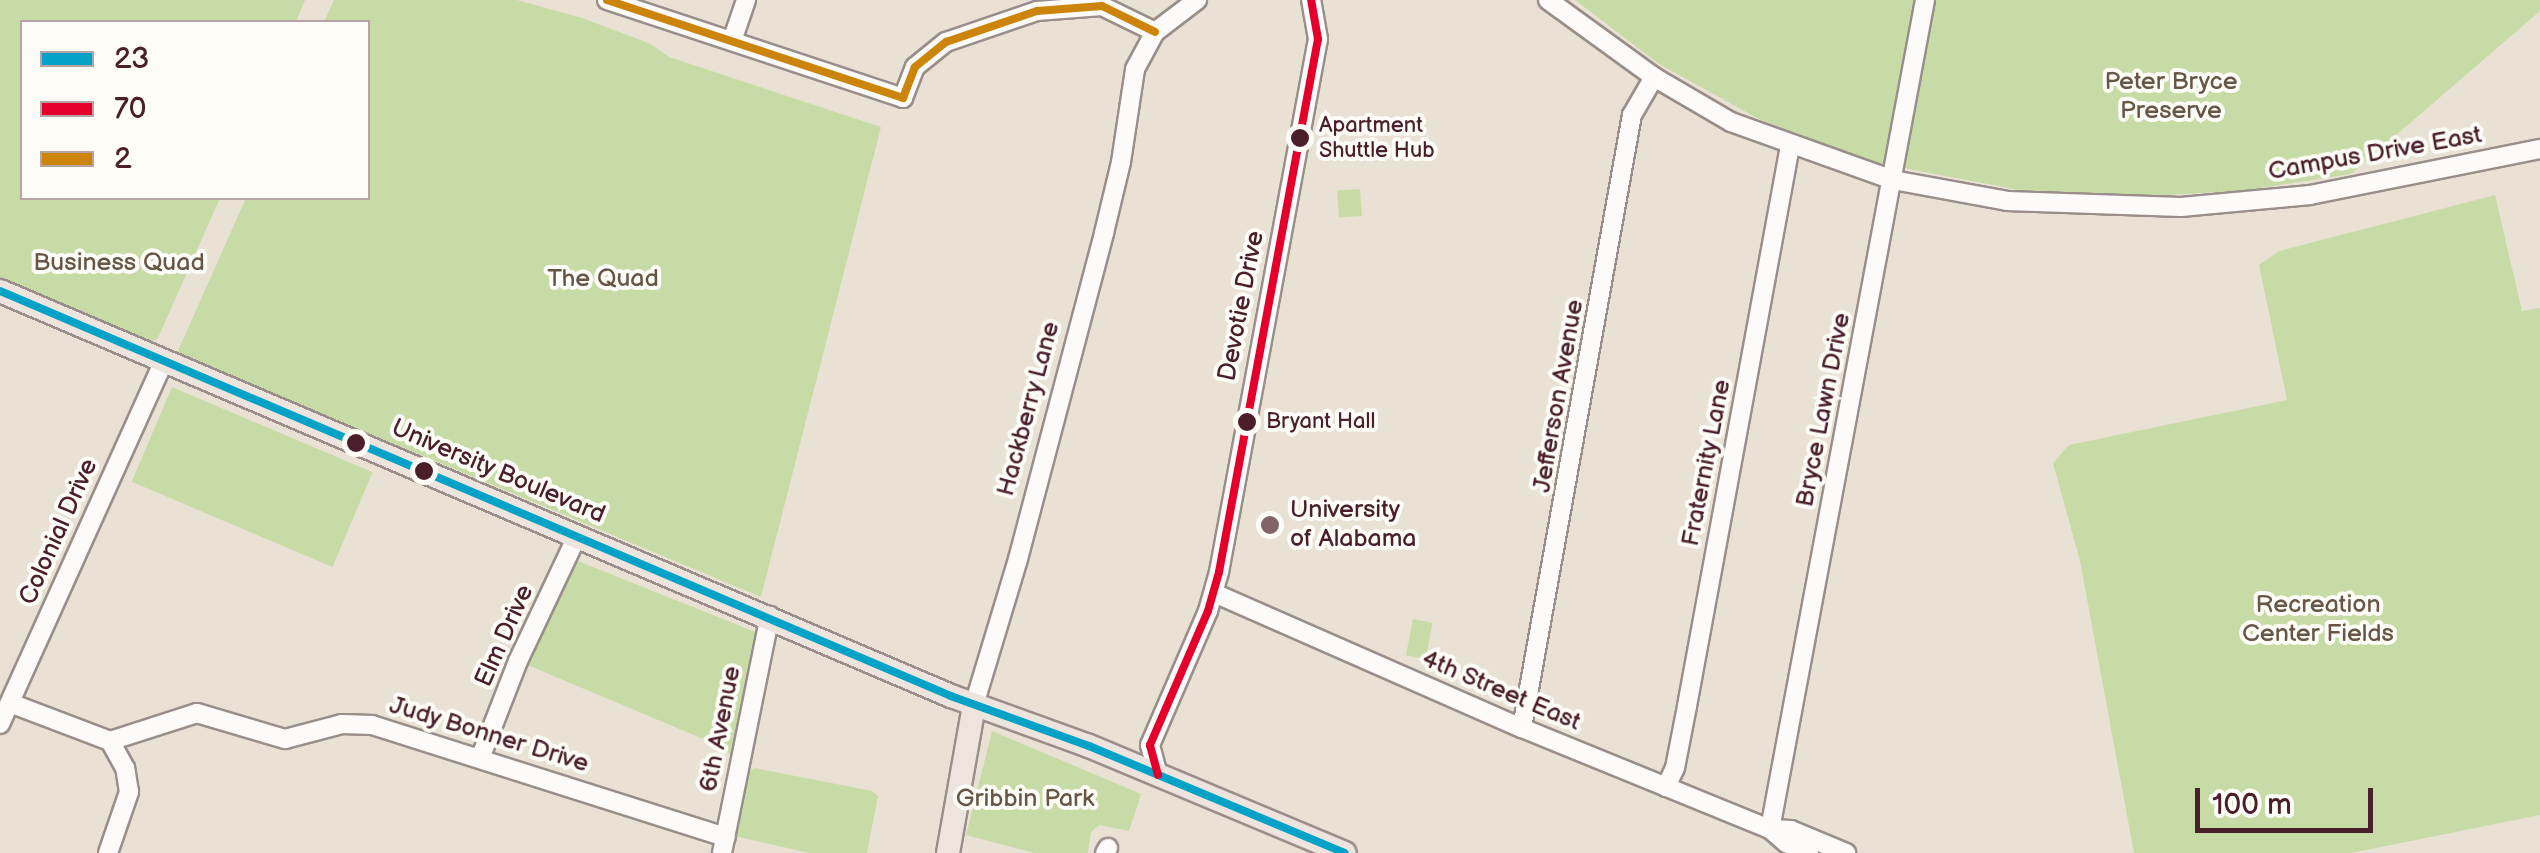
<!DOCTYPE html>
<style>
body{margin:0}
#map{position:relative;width:2540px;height:853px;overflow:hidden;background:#e9e2d4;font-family:"Balsamiq Sans",sans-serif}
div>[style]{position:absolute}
.green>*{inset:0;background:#c7dba7;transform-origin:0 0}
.roads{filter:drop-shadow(2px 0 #998e89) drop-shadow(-2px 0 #998e89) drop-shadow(0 2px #998e89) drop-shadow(0 -2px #998e89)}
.minor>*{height:18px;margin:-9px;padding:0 9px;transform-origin:9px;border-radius:9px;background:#fcfbf9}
.major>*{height:22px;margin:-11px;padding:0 11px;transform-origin:11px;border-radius:11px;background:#ede5dd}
.bus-1>*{height:8px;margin:-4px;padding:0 4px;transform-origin:4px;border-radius:4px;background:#04a2c6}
.bus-2>*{height:8px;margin:-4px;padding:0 4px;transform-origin:4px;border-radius:4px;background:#e4002b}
.bus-3>*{height:8px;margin:-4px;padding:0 4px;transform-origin:4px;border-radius:4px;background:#cc840b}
.dots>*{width:28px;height:28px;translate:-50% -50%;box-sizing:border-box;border:5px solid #fdfcf7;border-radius:50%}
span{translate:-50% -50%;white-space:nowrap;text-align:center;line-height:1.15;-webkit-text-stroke:8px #fdfcf7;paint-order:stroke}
.bus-label{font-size:22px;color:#4a1f2b}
.left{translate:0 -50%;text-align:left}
.park-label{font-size:25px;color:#675645}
.street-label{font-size:25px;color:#4a1f2b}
.poi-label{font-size:25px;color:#4a1f2b}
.legend{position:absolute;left:20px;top:20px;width:350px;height:180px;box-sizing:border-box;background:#fdfcf7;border:2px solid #b5a4a5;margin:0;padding:12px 18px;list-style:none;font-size:30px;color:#4a1f2b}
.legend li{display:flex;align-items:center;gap:20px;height:50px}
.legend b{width:50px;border:2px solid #b5a4a5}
.scale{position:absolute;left:2195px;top:788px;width:178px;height:45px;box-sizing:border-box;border:5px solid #4a1f2b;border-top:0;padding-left:12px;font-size:30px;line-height:35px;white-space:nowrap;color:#4a1f2b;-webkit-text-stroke:8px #fdfcf7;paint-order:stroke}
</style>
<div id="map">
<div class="green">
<div style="clip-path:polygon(0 0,305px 0,296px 22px,22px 22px,22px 198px,220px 198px,158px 338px,151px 342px,98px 325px,0 282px)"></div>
<div style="clip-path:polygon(334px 0,517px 0,582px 18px,651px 44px,669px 57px,881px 127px,761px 597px,177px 353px,246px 198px,368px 198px,368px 22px,324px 22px)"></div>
<div style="clip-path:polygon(1575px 0,2540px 0,2540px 11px,2351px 174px,2248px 190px,2152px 196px,2019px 190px,1867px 161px,1759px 119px,1659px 64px)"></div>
<div style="left:1360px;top:189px;width:27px;height:23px;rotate:86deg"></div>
<div style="clip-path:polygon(2495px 195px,2522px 311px,2540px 308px,2540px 815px,2351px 853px,2134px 853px,2080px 561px,2053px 463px,2069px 445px,2287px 400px,2259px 265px,2279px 251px)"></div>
<div style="left:172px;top:387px;width:218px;height:103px;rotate:23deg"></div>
<div style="clip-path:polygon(568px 557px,763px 635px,741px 762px,715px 744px,518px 661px)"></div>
<div style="left:1413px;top:619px;width:20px;height:37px;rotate:11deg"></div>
<div style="clip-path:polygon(992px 731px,1141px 794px,1129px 831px,1099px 825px,1091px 832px,1088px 853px,1034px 853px,966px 835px)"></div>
<div style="clip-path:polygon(755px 768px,872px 791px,878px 796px,867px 853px,809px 853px,734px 836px,746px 774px)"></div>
</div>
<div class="roads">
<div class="minor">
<div style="left:607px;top:0;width:312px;rotate:18.3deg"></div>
<div style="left:903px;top:98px;width:33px;rotate:-69deg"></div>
<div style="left:915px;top:67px;width:40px;rotate:-39deg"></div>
<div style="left:946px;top:42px;width:96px;rotate:-18.8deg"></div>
<div style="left:1037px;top:11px;width:65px;rotate:-4.4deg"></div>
<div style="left:1102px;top:6px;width:59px;rotate:26.1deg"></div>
<div style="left:1548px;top:0;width:131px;rotate:36deg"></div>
<div style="left:1654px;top:77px;width:89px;rotate:30.3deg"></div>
<div style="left:1731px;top:122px;width:172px;rotate:19.7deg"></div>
<div style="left:1893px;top:180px;width:116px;rotate:10.4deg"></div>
<div style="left:2007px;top:201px;width:174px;rotate:2deg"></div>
<div style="left:2181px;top:207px;width:130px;rotate:-5.3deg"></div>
<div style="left:2310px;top:195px;width:235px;rotate:-11.3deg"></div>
<div style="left:732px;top:41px;width:43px;rotate:-71.1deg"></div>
<div style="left:1214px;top:593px;width:336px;rotate:23.7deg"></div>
<div style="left:1522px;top:728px;width:268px;rotate:22.2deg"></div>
<div style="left:1770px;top:829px;width:21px;rotate:41deg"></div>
<div style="left:1786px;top:843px;width:25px;rotate:23deg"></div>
<div style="left:10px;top:703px;width:107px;rotate:20.8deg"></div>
<div style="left:110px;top:741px;width:91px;rotate:-17.8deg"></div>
<div style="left:197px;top:713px;width:92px;rotate:16.5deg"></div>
<div style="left:285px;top:739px;width:59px;rotate:-14.7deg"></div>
<div style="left:342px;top:724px;width:30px;rotate:2deg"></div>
<div style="left:372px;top:725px;width:371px;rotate:17.6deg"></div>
<div style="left:974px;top:705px;width:152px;rotate:-73.2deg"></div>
<div style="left:1018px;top:559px;width:337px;rotate:-75.2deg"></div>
<div style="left:1104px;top:233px;width:73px;rotate:-76.5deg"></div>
<div style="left:1121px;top:162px;width:94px;rotate:-81.4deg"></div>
<div style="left:1135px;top:69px;width:42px;rotate:-61.6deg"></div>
<div style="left:1155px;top:32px;width:53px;rotate:-37.3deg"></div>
<div style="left:0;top:724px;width:399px;rotate:-65.7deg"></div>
<div style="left:1522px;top:728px;width:623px;rotate:-79.83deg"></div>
<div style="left:1632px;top:115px;width:44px;rotate:-59.9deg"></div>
<div style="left:481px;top:756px;width:102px;rotate:-68.7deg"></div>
<div style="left:518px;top:661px;width:138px;rotate:-64.7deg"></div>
<div style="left:1158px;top:775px;width:31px;rotate:-105deg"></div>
<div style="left:1150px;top:745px;width:146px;rotate:-66.6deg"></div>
<div style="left:1208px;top:611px;width:41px;rotate:-74.2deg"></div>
<div style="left:1219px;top:572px;width:542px;rotate:-79.48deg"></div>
<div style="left:1318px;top:39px;width:40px;rotate:-100deg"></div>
<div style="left:1666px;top:787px;width:21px;rotate:-65deg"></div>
<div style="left:1675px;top:768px;width:63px;rotate:-79deg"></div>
<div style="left:1687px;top:706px;width:569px;rotate:-79.58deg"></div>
<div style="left:1770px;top:829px;width:843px;rotate:-79.41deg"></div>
<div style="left:1770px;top:829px;width:21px;rotate:3deg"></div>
<div style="left:1791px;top:830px;width:60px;rotate:22.7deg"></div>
<div style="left:108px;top:853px;width:65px;rotate:-71deg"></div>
<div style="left:129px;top:792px;width:24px;rotate:-99deg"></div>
<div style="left:125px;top:768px;width:31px;rotate:-119deg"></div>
<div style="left:722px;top:853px;width:242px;rotate:-78.6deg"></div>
<div style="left:1105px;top:853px;width:6px;rotate:-59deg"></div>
</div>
<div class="major">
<div style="left:0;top:291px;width:1034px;rotate:23.07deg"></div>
<div style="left:951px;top:696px;width:147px;rotate:19.9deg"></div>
<div style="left:1089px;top:746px;width:277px;rotate:22.7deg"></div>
<div style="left:948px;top:853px;width:150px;rotate:-80deg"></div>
</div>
</div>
<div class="bus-1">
<div style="left:0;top:291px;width:1034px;rotate:23.07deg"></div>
<div style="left:951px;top:696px;width:147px;rotate:19.9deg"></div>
<div style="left:1089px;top:746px;width:277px;rotate:22.7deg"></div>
</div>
<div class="bus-2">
<div style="left:1158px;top:775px;width:31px;rotate:-105deg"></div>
<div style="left:1150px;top:745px;width:146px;rotate:-66.6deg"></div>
<div style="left:1208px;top:611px;width:41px;rotate:-74.2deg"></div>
<div style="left:1219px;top:572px;width:542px;rotate:-79.48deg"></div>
<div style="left:1318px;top:39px;width:40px;rotate:-100deg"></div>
</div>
<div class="bus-3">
<div style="left:607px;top:0;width:312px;rotate:18.3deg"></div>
<div style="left:903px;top:98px;width:33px;rotate:-69deg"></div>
<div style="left:915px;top:67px;width:40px;rotate:-39deg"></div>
<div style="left:946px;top:42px;width:96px;rotate:-18.8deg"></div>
<div style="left:1037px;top:11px;width:65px;rotate:-4.4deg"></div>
<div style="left:1102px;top:6px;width:59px;rotate:26.1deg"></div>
</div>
<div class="dots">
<div style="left:1300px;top:138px;background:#4a1f2b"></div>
<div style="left:1247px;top:422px;background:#4a1f2b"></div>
<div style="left:356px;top:443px;background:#4a1f2b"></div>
<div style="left:424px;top:471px;background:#4a1f2b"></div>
<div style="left:1270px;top:525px;background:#826366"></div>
</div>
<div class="bus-label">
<span class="left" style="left:1319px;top:138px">Apartment<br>Shuttle Hub</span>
<span class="left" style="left:1266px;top:422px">Bryant Hall</span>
</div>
<div class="park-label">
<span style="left:2171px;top:97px">Peter Bryce<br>Preserve</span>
<span style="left:119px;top:263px">Business Quad</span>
<span style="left:603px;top:279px">The Quad</span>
<span style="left:2318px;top:620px">Recreation<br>Center Fields</span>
<span style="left:1025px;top:799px">Gribbin Park</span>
</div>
<div class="street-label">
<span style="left:2375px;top:154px;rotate:-10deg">Campus Drive East</span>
<span style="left:1242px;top:306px;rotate:-79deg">Devotie Drive</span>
<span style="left:1559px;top:396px;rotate:-80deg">Jefferson Avenue</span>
<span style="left:1029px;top:409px;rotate:-75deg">Hackberry Lane</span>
<span style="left:1824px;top:410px;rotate:-79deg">Bryce Lawn Drive</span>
<span style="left:1707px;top:463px;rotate:-79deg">Fraternity Lane</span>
<span style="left:498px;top:472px;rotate:23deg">University Boulevard</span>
<span style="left:59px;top:532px;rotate:-66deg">Colonial Drive</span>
<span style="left:505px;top:636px;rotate:-66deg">Elm Drive</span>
<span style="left:1501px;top:691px;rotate:23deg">4th Street East</span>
<span style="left:721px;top:729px;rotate:-79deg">6th Avenue</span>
<span style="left:489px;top:735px;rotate:17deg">Judy Bonner Drive</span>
</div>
<div class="poi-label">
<span class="left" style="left:1290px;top:525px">University<br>of Alabama</span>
</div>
<ul class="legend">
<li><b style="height:12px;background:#04a2c6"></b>23</li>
<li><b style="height:12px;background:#e4002b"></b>70</li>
<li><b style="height:12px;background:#cc840b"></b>2</li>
</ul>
<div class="scale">100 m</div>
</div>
